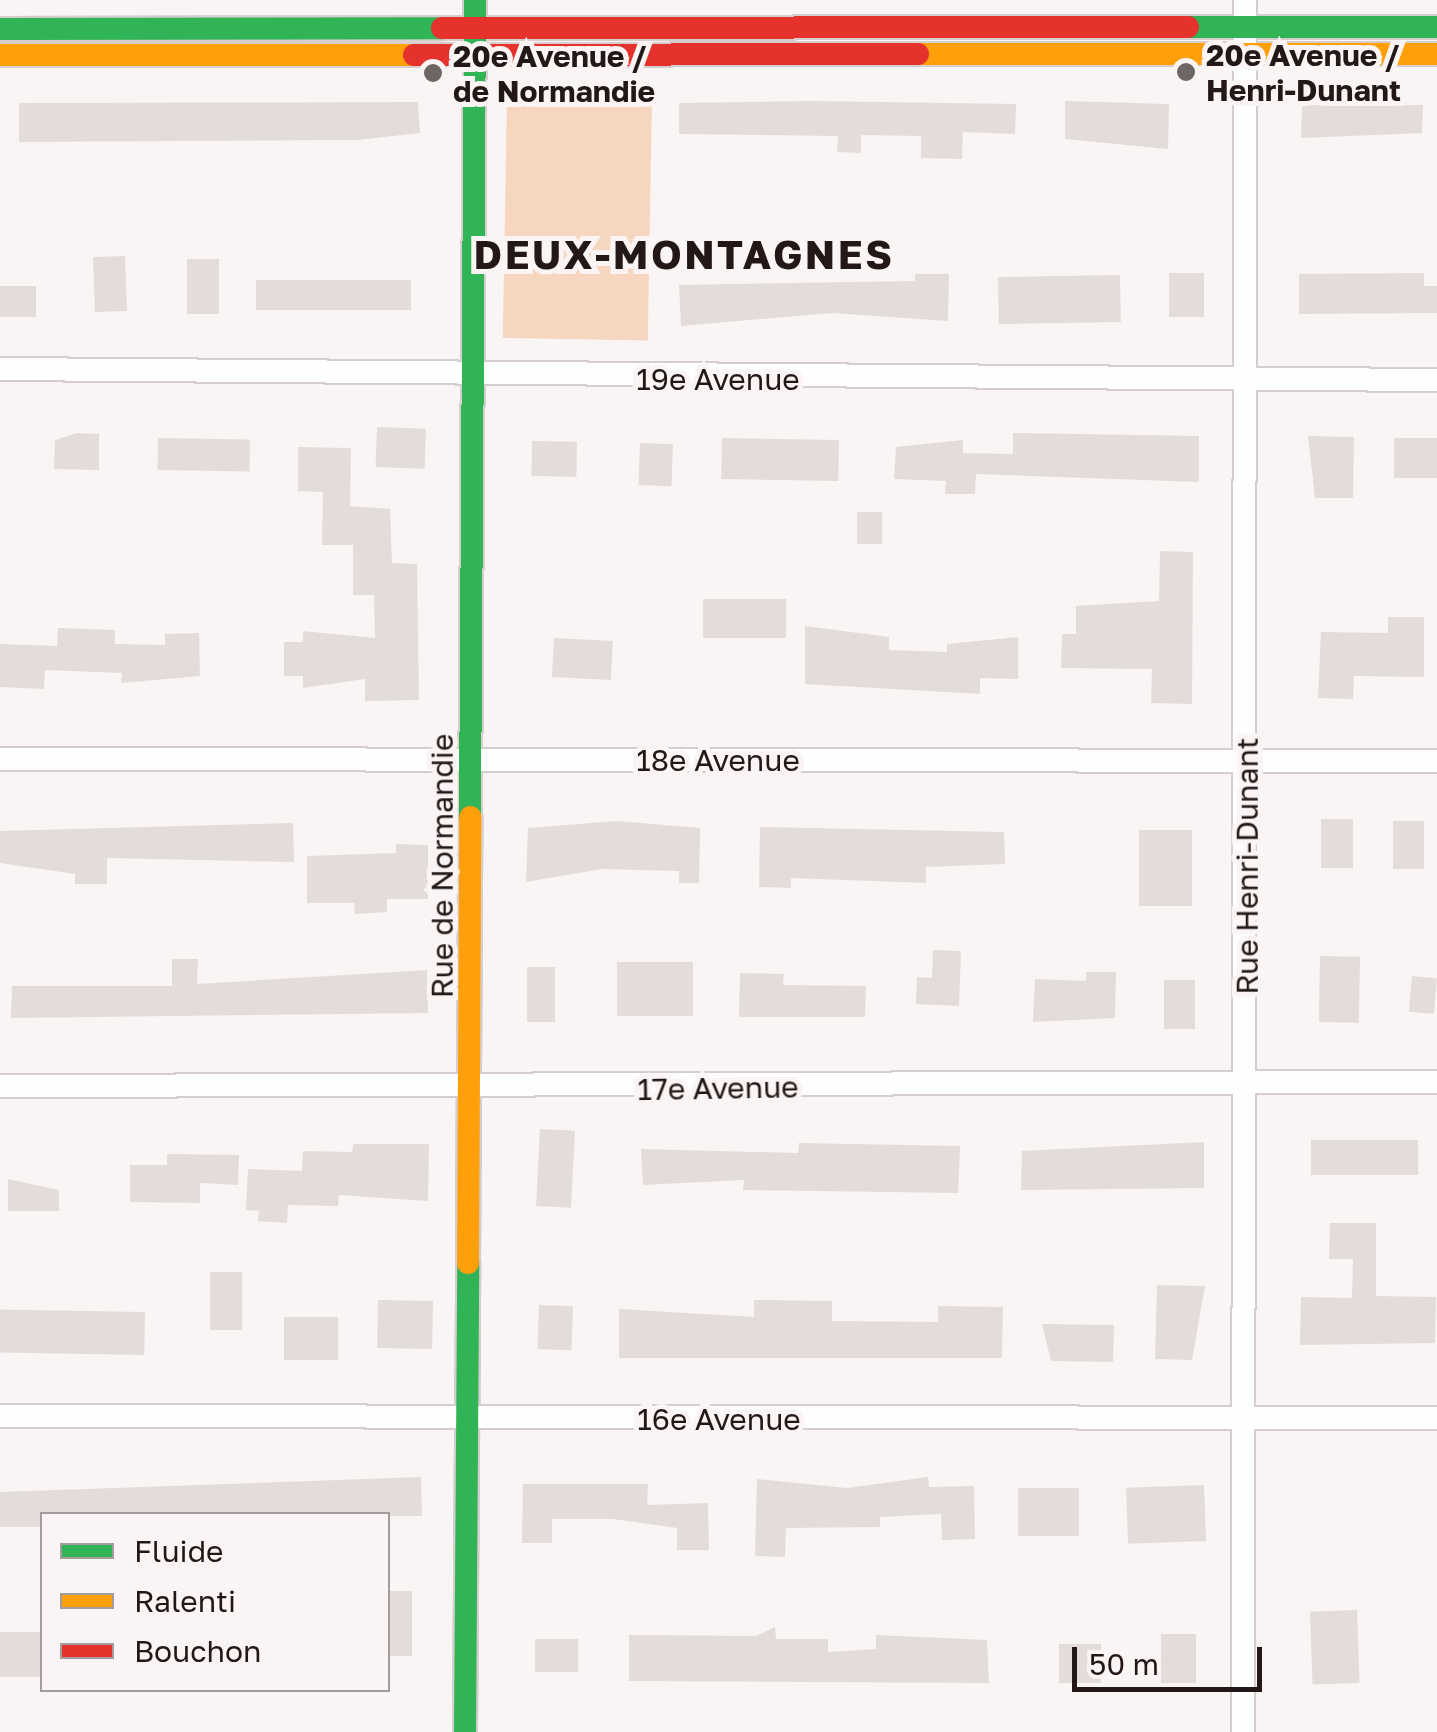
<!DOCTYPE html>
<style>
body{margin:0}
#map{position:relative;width:1437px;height:1732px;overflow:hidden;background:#f9f5f5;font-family:"Golos Text",sans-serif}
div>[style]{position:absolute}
.green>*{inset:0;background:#f7d6c0;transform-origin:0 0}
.building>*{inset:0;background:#e4dcdb;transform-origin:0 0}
.roads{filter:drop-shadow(2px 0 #d6cece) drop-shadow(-2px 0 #d6cece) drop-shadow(0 2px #d6cece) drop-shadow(0 -2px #d6cece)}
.street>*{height:22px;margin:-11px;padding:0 11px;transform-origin:11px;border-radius:11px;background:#fefefe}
.fast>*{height:22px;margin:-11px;padding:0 11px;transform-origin:11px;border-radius:11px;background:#30b455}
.slow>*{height:22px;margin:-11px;padding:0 11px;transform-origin:11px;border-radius:11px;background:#ff9f0a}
.jam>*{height:22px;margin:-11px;padding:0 11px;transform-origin:11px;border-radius:11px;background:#e5322d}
.dots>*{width:28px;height:28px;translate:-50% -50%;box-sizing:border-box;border:5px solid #faf4f4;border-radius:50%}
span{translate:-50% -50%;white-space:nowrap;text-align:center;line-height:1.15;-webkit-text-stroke:10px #faf4f4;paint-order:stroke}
.poi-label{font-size:30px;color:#231718;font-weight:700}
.left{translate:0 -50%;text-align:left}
.street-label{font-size:30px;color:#231718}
.district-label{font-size:40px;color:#231718;font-weight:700;letter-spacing:2.5px}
.legend{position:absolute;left:40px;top:1512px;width:350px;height:180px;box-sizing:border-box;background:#faf4f4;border:2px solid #a49c9c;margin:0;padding:12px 18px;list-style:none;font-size:30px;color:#231718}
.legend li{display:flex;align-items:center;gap:20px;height:50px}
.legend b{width:50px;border:2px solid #a49c9c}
.scale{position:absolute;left:1072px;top:1647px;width:190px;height:45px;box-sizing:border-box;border:5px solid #231718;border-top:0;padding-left:12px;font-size:30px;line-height:35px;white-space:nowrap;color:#231718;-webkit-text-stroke:8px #faf4f4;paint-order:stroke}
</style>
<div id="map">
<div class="green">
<div style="left:507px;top:96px;width:145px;height:242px;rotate:1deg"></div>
</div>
<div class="building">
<div style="clip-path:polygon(811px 101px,1016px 104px,1015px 134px,963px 132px,962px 159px,921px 158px,921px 136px,861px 135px,861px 153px,837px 152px,838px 136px,679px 134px,679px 103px)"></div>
<div style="clip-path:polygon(1065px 101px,1169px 104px,1168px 149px,1065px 139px)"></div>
<div style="clip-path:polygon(418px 102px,420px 133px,358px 140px,19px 142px,19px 103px)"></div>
<div style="clip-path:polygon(1302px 105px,1423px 105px,1422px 133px,1301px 138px)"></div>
<div style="left:125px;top:256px;width:55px;height:32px;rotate:88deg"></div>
<div style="left:187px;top:259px;width:32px;height:55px"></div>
<div style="left:1169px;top:273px;width:35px;height:44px"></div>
<div style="clip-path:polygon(1424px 273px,1424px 286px,1437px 286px,1437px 313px,1299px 314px,1299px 274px)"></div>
<div style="clip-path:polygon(915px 274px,949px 274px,948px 321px,832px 313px,681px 326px,679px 285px,915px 281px)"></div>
<div style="left:1120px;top:275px;width:47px;height:122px;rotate:89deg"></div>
<div style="left:256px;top:280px;width:155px;height:30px"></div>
<div style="left:0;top:286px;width:36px;height:31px"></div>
<div style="left:377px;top:427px;width:49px;height:40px;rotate:2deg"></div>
<div style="clip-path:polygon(77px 433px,99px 434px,99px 470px,54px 469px,55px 440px)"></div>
<div style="clip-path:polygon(1013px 433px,1199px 436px,1199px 482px,976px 474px,975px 494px,945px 494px,946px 481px,894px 479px,896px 447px,963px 440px,963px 453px,1013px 454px)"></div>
<div style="clip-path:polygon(1308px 436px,1354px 437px,1353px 498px,1315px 498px)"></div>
<div style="left:158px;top:438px;width:92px;height:32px;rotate:1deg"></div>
<div style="left:722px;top:438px;width:117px;height:41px;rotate:1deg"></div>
<div style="left:1394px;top:438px;width:43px;height:40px"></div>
<div style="left:532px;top:441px;width:45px;height:35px;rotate:1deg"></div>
<div style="left:640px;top:443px;width:33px;height:42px;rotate:2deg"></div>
<div style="clip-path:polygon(298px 447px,351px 448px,350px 506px,390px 509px,392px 563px,417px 564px,419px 700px,365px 701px,365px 679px,303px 688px,303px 676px,284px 676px,284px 642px,303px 642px,303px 631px,375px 638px,374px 595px,353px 595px,353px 545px,322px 545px,323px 492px,298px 491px)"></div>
<div style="left:857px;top:512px;width:25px;height:32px"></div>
<div style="clip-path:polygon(1160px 551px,1193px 552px,1192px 704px,1151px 703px,1152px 669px,1061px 668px,1062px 634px,1076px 634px,1076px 606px,1159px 601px)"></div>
<div style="left:703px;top:599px;width:83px;height:39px"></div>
<div style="clip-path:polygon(1388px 617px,1424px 617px,1424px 677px,1354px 676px,1353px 699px,1318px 698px,1321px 632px,1388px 633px)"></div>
<div style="clip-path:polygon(805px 626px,889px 637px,889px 650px,947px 652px,947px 644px,1018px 637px,1018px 679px,980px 678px,980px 694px,805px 684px)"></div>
<div style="clip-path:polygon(58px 628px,115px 630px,115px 644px,165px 645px,165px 634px,199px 633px,200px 676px,121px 683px,122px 673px,45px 670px,44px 689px,0 687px,0 644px,57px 646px)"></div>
<div style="left:554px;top:638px;width:59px;height:39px;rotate:3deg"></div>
<div style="left:1321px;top:819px;width:32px;height:49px"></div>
<div style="clip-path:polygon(617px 821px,700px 828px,699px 883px,679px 883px,679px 871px,602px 869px,526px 882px,528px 828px)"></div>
<div style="left:1393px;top:821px;width:31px;height:48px"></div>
<div style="clip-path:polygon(293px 823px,294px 862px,107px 858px,107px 884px,75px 884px,75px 874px,0 863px,0 831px)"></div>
<div style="clip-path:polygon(760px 827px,1004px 832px,1005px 864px,926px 867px,926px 883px,791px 878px,791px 888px,759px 887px)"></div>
<div style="left:1139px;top:830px;width:53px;height:76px"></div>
<div style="clip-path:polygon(396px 844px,428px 845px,428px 899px,387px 899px,387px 912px,355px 914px,354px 903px,307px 903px,307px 856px,396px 853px)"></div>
<div style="clip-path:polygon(933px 950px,961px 951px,959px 1006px,916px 1004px,917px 977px,932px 978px)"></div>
<div style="left:1320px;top:956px;width:40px;height:66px;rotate:1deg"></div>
<div style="clip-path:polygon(172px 959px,198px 959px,197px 984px,427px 970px,428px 1013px,11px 1018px,12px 986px,172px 986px)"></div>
<div style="left:617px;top:962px;width:76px;height:54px"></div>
<div style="left:527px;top:967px;width:28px;height:55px"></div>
<div style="clip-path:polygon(1086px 972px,1116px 972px,1115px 1018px,1033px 1022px,1035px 979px,1086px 981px)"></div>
<div style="clip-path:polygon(740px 973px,784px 974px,783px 985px,866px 986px,865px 1017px,739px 1017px)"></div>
<div style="left:1412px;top:976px;width:25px;height:36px;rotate:5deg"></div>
<div style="left:1164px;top:980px;width:31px;height:49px"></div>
<div style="left:540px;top:1129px;width:35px;height:77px;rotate:3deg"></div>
<div style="left:1418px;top:1140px;width:35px;height:107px;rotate:90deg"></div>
<div style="clip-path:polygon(1204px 1142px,1204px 1188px,1021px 1190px,1022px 1151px)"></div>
<div style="clip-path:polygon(799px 1143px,960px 1146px,958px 1193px,743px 1190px,744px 1180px,643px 1185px,641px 1149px,798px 1153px)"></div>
<div style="clip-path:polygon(353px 1144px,429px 1144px,428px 1201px,339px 1195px,338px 1206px,288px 1205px,287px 1223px,258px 1221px,259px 1211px,246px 1210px,248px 1169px,302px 1171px,303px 1151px,352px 1152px)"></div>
<div style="clip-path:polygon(167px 1154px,239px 1155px,238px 1185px,200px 1183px,200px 1203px,130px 1202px,130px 1165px,167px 1165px)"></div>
<div style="clip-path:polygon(8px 1179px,59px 1190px,59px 1211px,8px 1211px)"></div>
<div style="clip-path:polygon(1330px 1223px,1376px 1223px,1376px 1296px,1436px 1297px,1435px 1343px,1300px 1345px,1301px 1297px,1352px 1298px,1353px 1259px,1329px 1259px)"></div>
<div style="left:210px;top:1272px;width:32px;height:58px"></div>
<div style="clip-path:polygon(1157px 1285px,1205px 1286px,1192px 1360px,1155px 1359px)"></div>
<div style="left:378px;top:1300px;width:55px;height:48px;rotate:1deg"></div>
<div style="clip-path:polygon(754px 1300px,832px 1301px,832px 1321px,938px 1322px,938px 1306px,1003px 1307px,1002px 1358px,619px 1358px,619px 1309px,754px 1317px)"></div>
<div style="left:539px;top:1305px;width:34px;height:44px;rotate:2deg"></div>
<div style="left:145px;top:1312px;width:43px;height:145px;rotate:91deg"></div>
<div style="left:284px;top:1317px;width:54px;height:43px"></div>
<div style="clip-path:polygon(1042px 1324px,1114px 1325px,1113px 1362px,1051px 1361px)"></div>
<div style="clip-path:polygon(421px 1477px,422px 1516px,42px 1514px,42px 1527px,0 1527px,0 1492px)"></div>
<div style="clip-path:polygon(928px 1477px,929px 1487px,974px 1486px,975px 1539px,942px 1540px,941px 1514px,880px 1517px,880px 1527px,786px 1528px,785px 1557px,755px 1556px,757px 1479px,847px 1488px)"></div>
<div style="clip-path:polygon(523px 1484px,648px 1484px,647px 1505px,708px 1503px,709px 1550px,677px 1550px,677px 1528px,613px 1519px,552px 1519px,552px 1543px,522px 1543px)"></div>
<div style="left:1204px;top:1485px;width:56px;height:78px;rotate:88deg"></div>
<div style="left:1018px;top:1488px;width:61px;height:48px"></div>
<div style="left:388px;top:1591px;width:24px;height:65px"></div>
<div style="left:1357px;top:1610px;width:73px;height:47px;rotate:88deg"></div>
<div style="clip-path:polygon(775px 1627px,776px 1639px,828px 1639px,828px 1652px,876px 1649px,876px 1635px,987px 1640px,989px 1683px,629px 1681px,629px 1635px,756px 1636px)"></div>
<div style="left:0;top:1632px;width:42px;height:45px"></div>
<div style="left:1161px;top:1634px;width:35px;height:49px"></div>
<div style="left:535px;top:1639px;width:43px;height:33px"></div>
<div style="left:1101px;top:1644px;width:39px;height:42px;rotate:90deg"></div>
</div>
<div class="roads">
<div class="street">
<div style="left:0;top:369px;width:1437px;rotate:0.44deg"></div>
<div style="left:0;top:759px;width:1437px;rotate:0.08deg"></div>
<div style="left:0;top:1086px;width:1437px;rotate:-0.16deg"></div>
<div style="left:0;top:1416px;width:1437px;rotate:0.08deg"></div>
<div style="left:1243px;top:1732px;width:1732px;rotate:-89.93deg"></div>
</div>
<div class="fast">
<div style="left:1188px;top:27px;width:249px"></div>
<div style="left:0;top:29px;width:442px;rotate:-0.1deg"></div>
<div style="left:470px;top:817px;width:817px;rotate:-89.65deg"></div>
<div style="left:465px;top:1732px;width:469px;rotate:-89.6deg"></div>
</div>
<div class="slow">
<div style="left:918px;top:54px;width:519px"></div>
<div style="left:0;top:55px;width:414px"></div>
<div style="left:468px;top:1263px;width:446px;rotate:-89.7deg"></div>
</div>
<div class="jam">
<div style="left:442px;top:28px;width:746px;rotate:-0.08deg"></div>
<div style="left:414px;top:55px;width:504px;rotate:-0.11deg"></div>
</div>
</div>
<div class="dots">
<div style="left:1186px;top:72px;background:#6e6565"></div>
<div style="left:433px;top:73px;background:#6e6565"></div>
</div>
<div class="poi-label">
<span class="left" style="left:1206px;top:72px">20e Avenue /<br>Henri-Dunant</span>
<span class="left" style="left:453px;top:73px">20e Avenue /<br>de Normandie</span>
</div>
<div class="street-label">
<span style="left:718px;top:379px">19e Avenue</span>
<span style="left:718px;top:760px">18e Avenue</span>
<span style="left:442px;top:866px;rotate:-90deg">Rue de Normandie</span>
<span style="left:1247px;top:866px;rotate:-90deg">Rue Henri-Dunant</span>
<span style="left:718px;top:1088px;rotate:-1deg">17e Avenue</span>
<span style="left:719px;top:1419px">16e Avenue</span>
</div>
<div class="district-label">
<span style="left:684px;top:254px">DEUX-MONTAGNES</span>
</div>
<ul class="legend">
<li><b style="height:12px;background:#30b455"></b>Fluide</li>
<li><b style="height:12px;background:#ff9f0a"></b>Ralenti</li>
<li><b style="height:12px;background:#e5322d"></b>Bouchon</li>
</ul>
<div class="scale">50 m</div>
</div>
